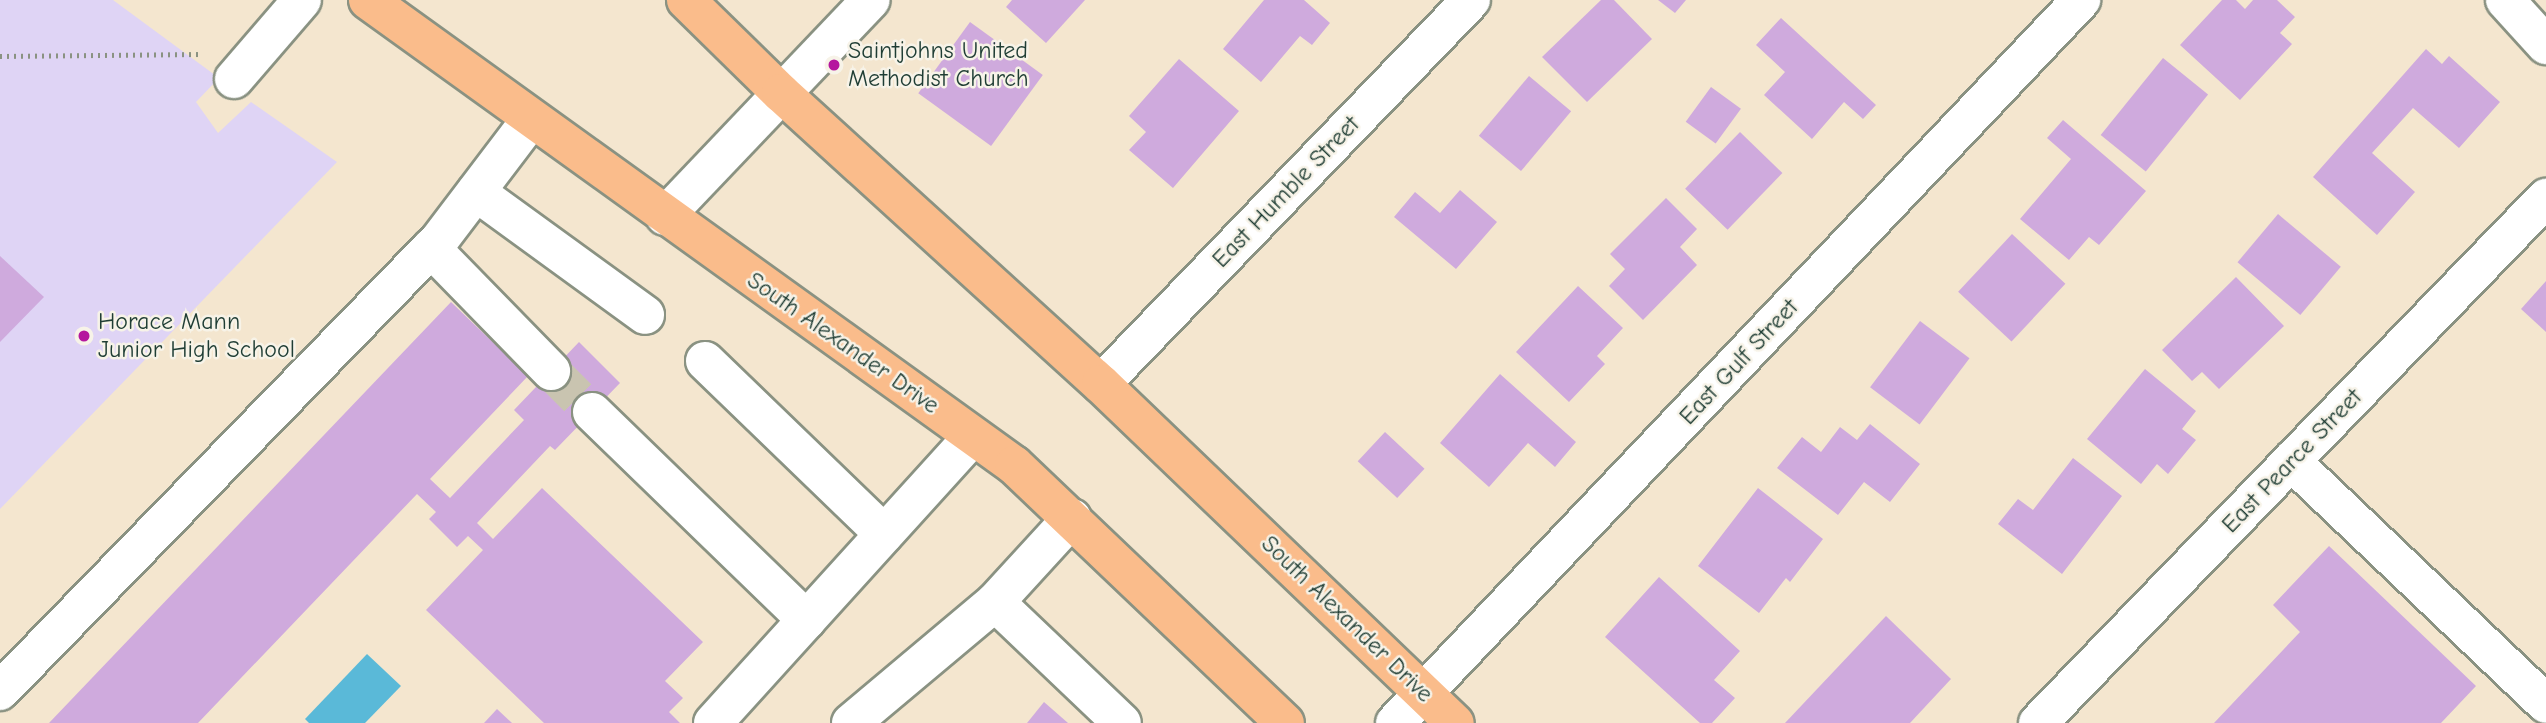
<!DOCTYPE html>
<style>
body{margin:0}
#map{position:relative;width:2546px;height:723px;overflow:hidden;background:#f4e6cf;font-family:"Comic Neue",sans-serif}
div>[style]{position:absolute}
.built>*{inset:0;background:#dfd4f5}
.water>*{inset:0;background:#5ab9d8}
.building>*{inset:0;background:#cfaadd;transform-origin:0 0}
.minor-tunnel>*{height:38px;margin-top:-19px;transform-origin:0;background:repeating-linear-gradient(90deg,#c9c4b0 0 38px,transparent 0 57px)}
.path>*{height:4.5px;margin-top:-2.25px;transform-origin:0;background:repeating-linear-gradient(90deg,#8a9282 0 2px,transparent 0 7px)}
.roads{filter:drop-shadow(2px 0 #8a9282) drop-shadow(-2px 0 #8a9282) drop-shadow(0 2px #8a9282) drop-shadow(0 -2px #8a9282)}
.minor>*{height:38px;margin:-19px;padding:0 19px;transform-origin:19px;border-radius:19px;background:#fff}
.major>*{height:38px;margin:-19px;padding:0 19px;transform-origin:19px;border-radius:19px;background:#fabc8b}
.dots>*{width:19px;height:19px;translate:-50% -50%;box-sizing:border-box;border:4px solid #f7f3e8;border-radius:50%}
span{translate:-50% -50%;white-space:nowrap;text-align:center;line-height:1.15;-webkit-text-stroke:5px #f7f3e8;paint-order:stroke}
.poi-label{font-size:24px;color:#1f3d34}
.left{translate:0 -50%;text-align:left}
.street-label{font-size:24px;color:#1f3d34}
</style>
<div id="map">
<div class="built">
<div style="clip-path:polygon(0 0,113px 0,219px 78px,196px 102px,218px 133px,251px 102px,337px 162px,0 509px)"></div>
</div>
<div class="water">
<div style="clip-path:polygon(367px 654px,401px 686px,365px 723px,309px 723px,305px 719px)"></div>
</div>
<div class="building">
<div style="clip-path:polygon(1012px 0,1085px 0,1046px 43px,1006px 7px)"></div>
<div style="clip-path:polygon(1264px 0,1304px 0,1330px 23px,1312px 45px,1300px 36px,1261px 82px,1223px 49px)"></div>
<div style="clip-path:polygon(1601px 0,1614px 0,1652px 39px,1587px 102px,1542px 57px)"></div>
<div style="clip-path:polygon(1658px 0,1686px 0,1675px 13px)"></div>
<div style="clip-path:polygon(2222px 0,2236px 0,2245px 9px,2253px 0,2277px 0,2295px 17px,2280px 33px,2292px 44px,2240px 100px,2180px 45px)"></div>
<div style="clip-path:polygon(1781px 18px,1876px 105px,1863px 119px,1844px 102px,1812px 139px,1764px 95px,1785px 72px,1756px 45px)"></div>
<div style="left:970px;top:22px;width:90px;height:88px;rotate:36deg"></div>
<div style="clip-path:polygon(2426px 49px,2442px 64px,2449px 56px,2500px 102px,2459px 148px,2413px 108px,2372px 153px,2415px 192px,2377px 235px,2313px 177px)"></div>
<div style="left:2163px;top:58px;width:58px;height:99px;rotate:39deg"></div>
<div style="clip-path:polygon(1179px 59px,1239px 111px,1173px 188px,1129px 150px,1146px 132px,1129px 116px)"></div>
<div style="left:1529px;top:76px;width:55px;height:78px;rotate:40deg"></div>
<div style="left:1711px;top:87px;width:37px;height:43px;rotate:36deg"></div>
<div style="clip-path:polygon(2063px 120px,2146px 191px,2099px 245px,2089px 237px,2069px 260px,2020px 219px,2071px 159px,2047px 138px)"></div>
<div style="left:1740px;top:132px;width:59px;height:79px;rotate:44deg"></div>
<div style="clip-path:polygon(1460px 190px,1497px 222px,1456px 269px,1394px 217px,1415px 192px,1440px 213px)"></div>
<div style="clip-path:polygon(1666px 198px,1697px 229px,1680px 247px,1697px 265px,1643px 320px,1609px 286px,1625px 269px,1610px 254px)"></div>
<div style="left:2278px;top:214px;width:82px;height:63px;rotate:40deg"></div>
<div style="left:2012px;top:234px;width:73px;height:79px;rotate:43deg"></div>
<div style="clip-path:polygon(0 256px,44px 297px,0 342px)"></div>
<div style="clip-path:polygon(2236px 277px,2284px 326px,2219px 389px,2202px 372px,2192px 381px,2162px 350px)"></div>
<div style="clip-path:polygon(2546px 281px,2546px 332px,2521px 309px)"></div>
<div style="clip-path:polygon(1578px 286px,1623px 328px,1597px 356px,1605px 364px,1569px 402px,1516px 352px)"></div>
<div style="clip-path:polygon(451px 302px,528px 376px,430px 479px,450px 498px,524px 420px,514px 410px,579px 342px,620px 383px,555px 450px,550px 446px,477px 523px,493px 539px,542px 488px,703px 642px,665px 681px,683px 698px,669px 712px,680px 723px,544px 723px,426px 610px,483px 550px,468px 536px,457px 547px,429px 519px,436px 512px,417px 494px,198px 723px,49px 723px)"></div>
<div style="left:1920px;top:321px;width:62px;height:83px;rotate:37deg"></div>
<div style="clip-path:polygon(2145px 369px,2196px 411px,2182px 429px,2196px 440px,2168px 474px,2157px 464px,2141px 484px,2087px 439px)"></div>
<div style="clip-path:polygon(1500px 374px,1576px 442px,1555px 467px,1528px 443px,1489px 487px,1440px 443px)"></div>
<div style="clip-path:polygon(1870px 424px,1920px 464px,1890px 502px,1864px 482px,1838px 515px,1777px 468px,1802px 437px,1821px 452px,1840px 427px,1857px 440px)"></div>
<div style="left:1385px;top:432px;width:54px;height:40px;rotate:43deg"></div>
<div style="clip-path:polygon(2073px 458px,2122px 496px,2062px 574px,1998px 524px,2018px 499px,2033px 510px)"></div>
<div style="clip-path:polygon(1758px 488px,1823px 539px,1790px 582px,1786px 578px,1759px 613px,1698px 566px)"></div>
<div style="clip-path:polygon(2329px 546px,2476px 686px,2441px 723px,2214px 723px,2300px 632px,2273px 605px)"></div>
<div style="clip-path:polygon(1659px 577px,1740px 651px,1714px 680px,1735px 698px,1712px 723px,1700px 723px,1605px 637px)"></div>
<div style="clip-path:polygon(1886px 616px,1951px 679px,1910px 723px,1785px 723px)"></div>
<div style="clip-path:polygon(1044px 702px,1068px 723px,1027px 723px)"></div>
<div style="clip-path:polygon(497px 709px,512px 723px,484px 723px)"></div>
</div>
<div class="minor-tunnel">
<div style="left:551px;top:371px;width:58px;rotate:45deg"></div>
</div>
<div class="path">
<div style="left:0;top:56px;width:202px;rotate:-0.6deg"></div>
</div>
<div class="roads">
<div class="minor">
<div style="left:2505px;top:0;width:61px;rotate:47.7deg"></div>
<div style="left:234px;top:79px;width:104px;rotate:-49.3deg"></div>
<div style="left:476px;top:192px;width:209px;rotate:36deg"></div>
<div style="left:665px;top:216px;width:298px;rotate:-46.4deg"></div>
<div style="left:431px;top:248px;width:172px;rotate:45.7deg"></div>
<div style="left:705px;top:361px;width:249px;rotate:44deg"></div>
<div style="left:1101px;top:384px;width:533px;rotate:-46.06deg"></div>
<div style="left:592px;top:412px;width:299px;rotate:44.1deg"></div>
<div style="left:2291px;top:461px;width:352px;rotate:43.6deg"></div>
<div style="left:1072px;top:518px;width:114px;rotate:132.5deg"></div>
<div style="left:995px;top:602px;width:175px;rotate:43.6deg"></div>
<div style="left:0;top:691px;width:631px;rotate:-45.77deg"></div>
<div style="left:440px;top:239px;width:151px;rotate:-52.8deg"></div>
<div style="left:713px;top:723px;width:387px;rotate:-47.8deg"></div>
<div style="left:851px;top:723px;width:188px;rotate:-40deg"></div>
<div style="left:1395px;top:723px;width:997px;rotate:-46.5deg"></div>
<div style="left:2038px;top:723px;width:731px;rotate:-45.94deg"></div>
</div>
<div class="major">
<div style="left:368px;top:0;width:796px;rotate:35.75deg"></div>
<div style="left:1014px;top:465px;width:374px;rotate:43.6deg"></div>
<div style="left:686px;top:0;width:133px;rotate:44.4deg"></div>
<div style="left:781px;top:93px;width:433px;rotate:42.3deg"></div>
<div style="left:1101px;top:384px;width:490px;rotate:43.8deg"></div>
</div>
</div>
<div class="dots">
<div style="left:834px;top:65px;background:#b5179e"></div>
<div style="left:84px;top:336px;background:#b5179e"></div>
</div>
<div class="poi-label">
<span class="left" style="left:848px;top:65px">Saintjohns United<br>Methodist Church</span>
<span class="left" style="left:98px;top:336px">Horace Mann<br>Junior High School</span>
</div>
<div class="street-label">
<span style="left:1286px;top:192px;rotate:-46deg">East Humble Street</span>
<span style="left:843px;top:343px;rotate:35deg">South Alexander Drive</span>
<span style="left:1739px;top:362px;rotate:-47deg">East Gulf Street</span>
<span style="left:2292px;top:461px;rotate:-46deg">East Pearce Street</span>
<span style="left:1347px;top:619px;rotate:44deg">South Alexander Drive</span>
</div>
</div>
